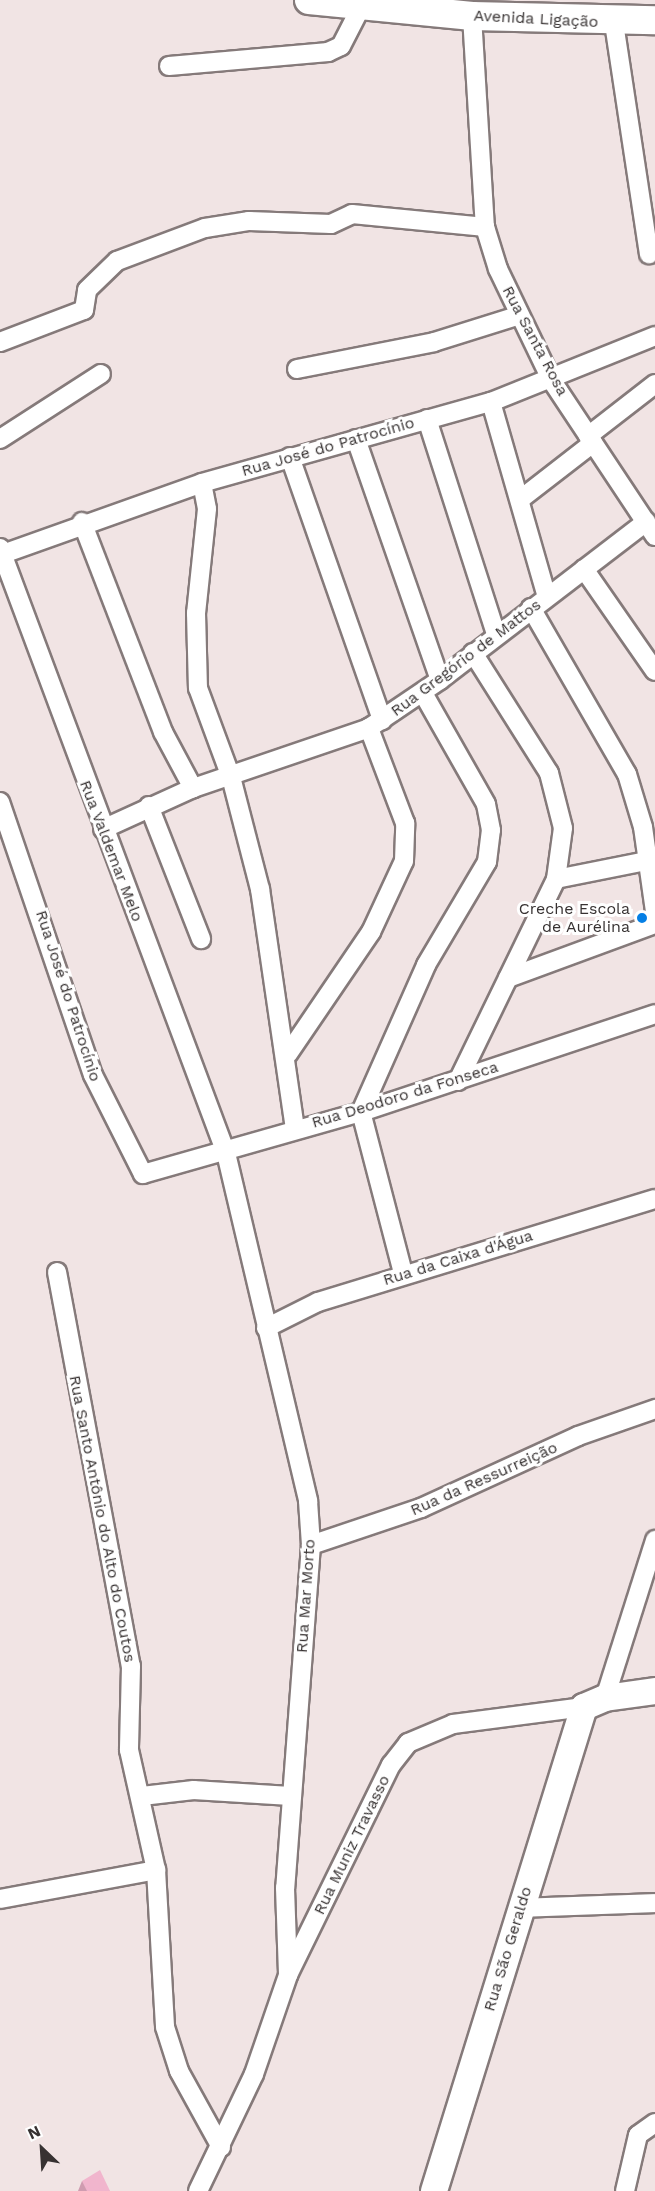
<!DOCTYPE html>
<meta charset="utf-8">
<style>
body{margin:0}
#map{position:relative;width:655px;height:2191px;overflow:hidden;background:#f1e4e4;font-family:"Work Sans",sans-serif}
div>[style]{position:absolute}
.roads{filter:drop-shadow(2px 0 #857a7a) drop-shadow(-2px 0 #857a7a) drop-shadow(0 2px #857a7a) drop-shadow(0 -2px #857a7a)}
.street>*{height:18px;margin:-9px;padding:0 9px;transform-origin:9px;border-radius:9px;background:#fff}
.secondary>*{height:26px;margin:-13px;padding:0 13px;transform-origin:13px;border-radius:13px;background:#fff}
.primary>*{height:28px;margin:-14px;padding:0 14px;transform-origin:14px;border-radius:14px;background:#fff}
.wall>*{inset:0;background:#cf9cb0}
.building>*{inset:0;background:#f1b5cd}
.dots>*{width:16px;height:16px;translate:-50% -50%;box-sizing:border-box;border:3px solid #fff;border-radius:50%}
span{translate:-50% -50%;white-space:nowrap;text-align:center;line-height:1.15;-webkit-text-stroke:6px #fff;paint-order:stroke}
.street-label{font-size:16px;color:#373232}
.poi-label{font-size:16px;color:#373232}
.right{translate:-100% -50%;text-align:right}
.north{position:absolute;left:12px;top:2119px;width:60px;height:60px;-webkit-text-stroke:4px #fff;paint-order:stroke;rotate:335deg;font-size:16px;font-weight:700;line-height:24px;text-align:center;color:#373232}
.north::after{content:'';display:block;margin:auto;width:21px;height:27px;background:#373232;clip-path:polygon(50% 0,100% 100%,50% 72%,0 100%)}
</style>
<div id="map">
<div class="roads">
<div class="street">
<div style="left:472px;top:16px;width:211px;rotate:86.5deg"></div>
<div style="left:485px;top:227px;width:44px;rotate:72.8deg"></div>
<div style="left:498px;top:269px;width:124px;rotate:64.3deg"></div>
<div style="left:552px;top:381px;width:186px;rotate:56.4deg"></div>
<div style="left:614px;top:23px;width:234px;rotate:81.4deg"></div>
<div style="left:169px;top:66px;width:160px;rotate:-5deg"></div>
<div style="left:328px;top:52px;width:14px;rotate:-25deg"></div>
<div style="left:341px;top:46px;width:46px;rotate:-62.9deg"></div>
<div style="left:0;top:342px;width:90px;rotate:-20.9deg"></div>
<div style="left:84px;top:310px;width:20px;rotate:-81deg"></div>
<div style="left:87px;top:290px;width:42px;rotate:-44deg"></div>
<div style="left:117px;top:261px;width:94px;rotate:-20.6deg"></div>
<div style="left:205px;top:228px;width:45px;rotate:-9deg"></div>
<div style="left:249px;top:221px;width:82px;rotate:2.1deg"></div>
<div style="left:331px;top:224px;width:23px;rotate:-25deg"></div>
<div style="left:352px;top:214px;width:134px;rotate:5.6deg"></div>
<div style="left:297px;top:369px;width:140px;rotate:-11.1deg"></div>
<div style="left:434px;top:342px;width:87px;rotate:-17.4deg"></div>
<div style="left:491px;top:402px;width:203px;rotate:74deg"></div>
<div style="left:427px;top:419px;width:226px;rotate:72.2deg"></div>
<div style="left:588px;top:436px;width:85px;rotate:-37.8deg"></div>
<div style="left:0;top:439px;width:120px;rotate:-32.8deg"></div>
<div style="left:356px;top:439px;width:255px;rotate:70.8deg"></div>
<div style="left:290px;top:457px;width:279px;rotate:70.7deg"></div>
<div style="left:202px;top:483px;width:26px;rotate:79deg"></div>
<div style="left:207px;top:509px;width:105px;rotate:96deg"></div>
<div style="left:196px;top:613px;width:75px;rotate:88.5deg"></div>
<div style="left:198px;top:688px;width:95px;rotate:69.7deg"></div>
<div style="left:231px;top:777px;width:116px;rotate:75.5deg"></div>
<div style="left:260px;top:889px;width:242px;rotate:81.7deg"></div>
<div style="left:522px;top:498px;width:90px;rotate:-37.8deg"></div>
<div style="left:82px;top:522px;width:225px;rotate:68.9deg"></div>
<div style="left:163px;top:732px;width:64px;rotate:61.8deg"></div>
<div style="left:0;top:548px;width:646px;rotate:69.52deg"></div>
<div style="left:226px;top:1153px;width:358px;rotate:76.7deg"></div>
<div style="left:308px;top:1501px;width:44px;rotate:86.1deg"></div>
<div style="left:311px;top:1545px;width:344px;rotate:94.3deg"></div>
<div style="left:285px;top:1888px;width:87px;rotate:88deg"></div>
<div style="left:0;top:555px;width:214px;rotate:-19.6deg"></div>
<div style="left:202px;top:483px;width:300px;rotate:-15.7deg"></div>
<div style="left:491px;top:402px;width:177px;rotate:-21.9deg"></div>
<div style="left:584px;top:569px;width:124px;rotate:55.2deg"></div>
<div style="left:531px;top:608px;width:192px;rotate:60deg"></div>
<div style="left:627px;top:774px;width:55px;rotate:73.2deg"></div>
<div style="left:643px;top:827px;width:85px;rotate:81.9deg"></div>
<div style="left:0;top:802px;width:288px;rotate:71.2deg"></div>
<div style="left:93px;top:1075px;width:111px;rotate:63.2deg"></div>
<div style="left:143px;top:1174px;width:227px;rotate:-15.9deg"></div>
<div style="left:361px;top:1112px;width:310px;rotate:-18.4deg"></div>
<div style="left:149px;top:806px;width:143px;rotate:68.6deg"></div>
<div style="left:103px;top:829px;width:99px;rotate:-24.5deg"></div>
<div style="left:193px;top:788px;width:186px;rotate:-18.8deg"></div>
<div style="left:369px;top:728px;width:86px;rotate:-34.1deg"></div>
<div style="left:440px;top:680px;width:260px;rotate:-37.5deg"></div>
<div style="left:556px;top:879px;width:92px;rotate:-11.3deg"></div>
<div style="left:508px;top:978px;width:157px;rotate:-20.2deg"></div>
<div style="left:288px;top:1054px;width:148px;rotate:-55.8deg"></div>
<div style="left:371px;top:932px;width:78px;rotate:-65.1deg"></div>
<div style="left:404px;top:861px;width:38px;rotate:-88deg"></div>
<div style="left:405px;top:823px;width:102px;rotate:-110.8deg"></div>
<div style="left:458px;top:1081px;width:225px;rotate:-64.1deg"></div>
<div style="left:556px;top:879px;width:51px;rotate:-82.2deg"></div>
<div style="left:563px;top:828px;width:57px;rotate:-104.3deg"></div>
<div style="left:549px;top:773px;width:142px;rotate:-122.3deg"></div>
<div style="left:57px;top:1272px;width:401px;rotate:79.4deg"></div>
<div style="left:131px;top:1666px;width:84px;rotate:91.4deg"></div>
<div style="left:129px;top:1750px;width:123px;rotate:77.3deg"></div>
<div style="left:156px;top:1870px;width:157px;rotate:86.7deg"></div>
<div style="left:165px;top:2027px;width:46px;rotate:72.3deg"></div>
<div style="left:179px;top:2071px;width:87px;rotate:61.1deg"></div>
<div style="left:403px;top:1273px;width:166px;rotate:-104.6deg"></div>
<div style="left:361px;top:1112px;width:161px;rotate:-66.1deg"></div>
<div style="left:426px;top:965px;width:120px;rotate:-59.4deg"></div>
<div style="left:487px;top:862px;width:32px;rotate:-83deg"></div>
<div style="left:491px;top:830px;width:26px;rotate:-101deg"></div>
<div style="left:486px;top:804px;width:128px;rotate:-119.6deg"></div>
<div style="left:266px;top:1328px;width:58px;rotate:-26.6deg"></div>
<div style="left:318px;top:1302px;width:352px;rotate:-17deg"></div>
<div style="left:311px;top:1545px;width:116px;rotate:-18.6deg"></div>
<div style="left:421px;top:1508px;width:173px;rotate:-24.6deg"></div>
<div style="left:578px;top:1436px;width:82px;rotate:-19.3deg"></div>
<div style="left:605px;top:1698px;width:166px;rotate:-72.4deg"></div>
<div style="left:142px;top:1796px;width:52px;rotate:-6.6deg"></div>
<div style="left:194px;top:1790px;width:96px;rotate:3.6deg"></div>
<div style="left:0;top:1899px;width:159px;rotate:-10.5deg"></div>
<div style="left:520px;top:1908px;width:135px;rotate:-2.1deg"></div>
<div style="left:198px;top:2191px;width:130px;rotate:-64.4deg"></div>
<div style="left:254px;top:2074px;width:105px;rotate:-71deg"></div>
<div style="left:288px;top:1975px;width:234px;rotate:-63.9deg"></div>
<div style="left:391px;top:1765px;width:28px;rotate:-52deg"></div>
<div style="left:408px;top:1743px;width:49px;rotate:-22.9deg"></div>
<div style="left:453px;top:1724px;width:132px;rotate:-7.4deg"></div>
<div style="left:625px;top:2191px;width:57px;rotate:-76.9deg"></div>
<div style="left:638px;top:2135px;width:21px;rotate:-35deg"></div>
</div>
<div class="secondary">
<div style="left:434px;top:2191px;width:507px;rotate:-72.78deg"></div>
<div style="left:584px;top:1707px;width:23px;rotate:-23deg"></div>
<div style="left:605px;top:1698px;width:50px;rotate:-8deg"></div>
</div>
<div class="primary">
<div style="left:309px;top:0;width:164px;rotate:5.6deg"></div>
<div style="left:472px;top:16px;width:183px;rotate:1.3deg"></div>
</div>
</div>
<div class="wall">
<div style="clip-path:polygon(82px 2181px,110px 2191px,78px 2191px)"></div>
</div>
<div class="building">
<div style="clip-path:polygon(100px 2170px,110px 2191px,87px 2191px,82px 2181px)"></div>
</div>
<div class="dots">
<div style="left:642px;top:918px;background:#057fe5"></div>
</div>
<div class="street-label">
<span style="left:536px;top:19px;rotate:3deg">Avenida Ligação</span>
<span style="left:535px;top:341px;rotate:62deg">Rua Santa Rosa</span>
<span style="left:328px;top:447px;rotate:-16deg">Rua José do Patrocínio</span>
<span style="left:466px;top:658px;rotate:-37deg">Rua Gregório de Mattos</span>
<span style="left:111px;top:851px;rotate:69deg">Rua Valdemar Melo</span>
<span style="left:68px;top:996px;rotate:72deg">Rua José do Patrocínio</span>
<span style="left:405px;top:1095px;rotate:-17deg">Rua Deodoro da Fonseca</span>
<span style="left:458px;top:1258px;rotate:-17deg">Rua da Caixa d'Água</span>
<span style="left:484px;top:1479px;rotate:-24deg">Rua da Ressurreição</span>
<span style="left:102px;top:1519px;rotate:79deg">Rua Santo Antônio do Alto do Coutos</span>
<span style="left:306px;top:1596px;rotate:-86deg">Rua Mar Morto</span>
<span style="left:352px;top:1845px;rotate:-64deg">Rua Muniz Travasso</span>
<span style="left:508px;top:1949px;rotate:-73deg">Rua São Geraldo</span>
</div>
<div class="poi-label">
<span class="right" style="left:630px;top:918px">Creche Escola<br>de Aurélina</span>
</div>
<div class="north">N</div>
</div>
